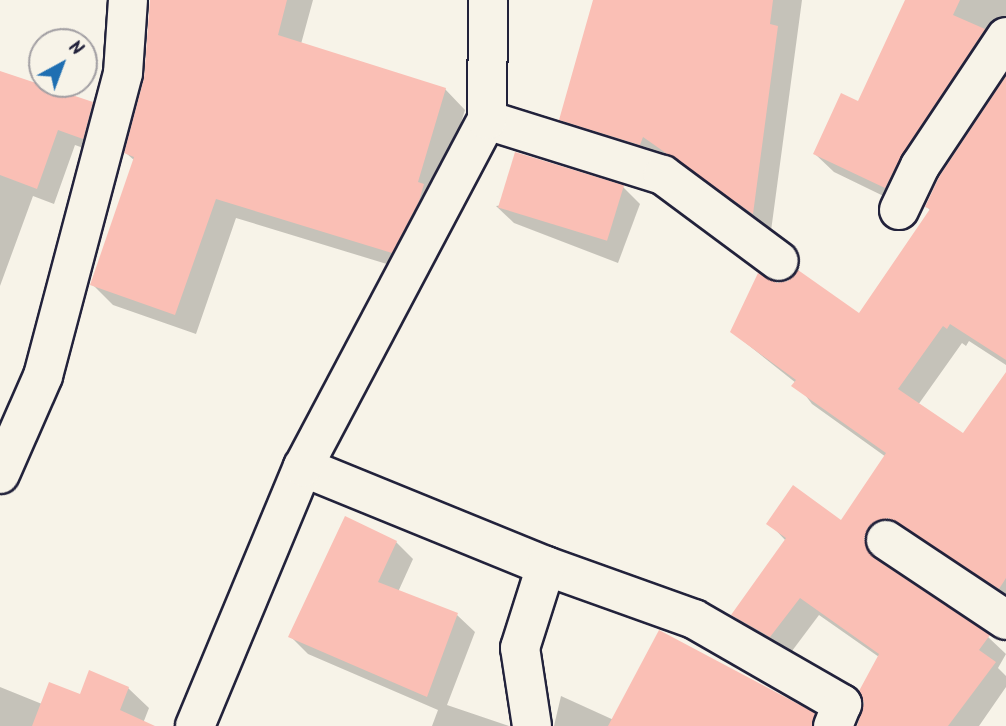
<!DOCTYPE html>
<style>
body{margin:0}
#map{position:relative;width:1006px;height:726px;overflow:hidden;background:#f7f3e8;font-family:Kalam,sans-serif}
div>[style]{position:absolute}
.shadow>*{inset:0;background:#0003}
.building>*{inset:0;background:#fabfb5;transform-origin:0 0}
.roads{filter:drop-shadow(2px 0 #22223b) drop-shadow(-2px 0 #22223b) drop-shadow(0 2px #22223b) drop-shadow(0 -2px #22223b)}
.street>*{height:38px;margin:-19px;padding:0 19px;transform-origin:19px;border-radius:19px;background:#f7f3e8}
span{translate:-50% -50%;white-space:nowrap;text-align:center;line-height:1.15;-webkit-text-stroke:7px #f7f3e8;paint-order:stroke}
.north{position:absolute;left:28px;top:28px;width:70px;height:70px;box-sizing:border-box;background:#f7f3e8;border:2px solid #a29fa3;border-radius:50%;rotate:41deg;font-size:19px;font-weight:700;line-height:28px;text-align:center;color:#22223b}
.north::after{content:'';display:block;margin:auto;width:24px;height:32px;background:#1f6fb2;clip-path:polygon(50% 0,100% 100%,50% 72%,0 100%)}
</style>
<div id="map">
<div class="shadow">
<div style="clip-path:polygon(152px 0,313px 0,301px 44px,445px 89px,465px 110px,413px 272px,236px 218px,196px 334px,113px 305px,92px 284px,135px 161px,126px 153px,147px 75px)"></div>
<div style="clip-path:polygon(661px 0,802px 0,771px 231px,662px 154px,659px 163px,580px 138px,561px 119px)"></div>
<div style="clip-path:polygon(907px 0,1006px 0,1006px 43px,904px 206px,834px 172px,815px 154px,859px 103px)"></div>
<div style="clip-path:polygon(0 73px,92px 103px,109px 120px,100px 154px,75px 145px,54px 204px,33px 196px,0 286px)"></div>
<div style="clip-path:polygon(1006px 80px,1006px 365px,969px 341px,966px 346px,962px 343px,918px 405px,964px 435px,1006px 435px,1006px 598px,885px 547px,884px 567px,988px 637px,1006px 654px,998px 668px,1006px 676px,1006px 687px,979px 726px,858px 726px,879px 657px,819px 615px,789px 655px,751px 633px,733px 615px,786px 541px,769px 523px,842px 522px,886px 457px,812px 404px,796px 383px,732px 332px,777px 285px,860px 316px,931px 211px,927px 207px)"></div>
<div style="clip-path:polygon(623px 187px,640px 204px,618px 263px,514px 223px,496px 206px)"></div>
<div style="clip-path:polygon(396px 542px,413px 559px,398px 592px,457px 615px,475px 632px,447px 705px,509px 726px,432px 726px,438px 710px,308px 654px,291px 637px)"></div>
<div style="clip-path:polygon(0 687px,42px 704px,128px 688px,149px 708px,142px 726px,0 726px)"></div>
<div style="clip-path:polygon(561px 696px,627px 726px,554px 726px)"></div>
</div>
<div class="building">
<div style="clip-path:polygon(150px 0,287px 0,278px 35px,446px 88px,418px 182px,424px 184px,419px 201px,392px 253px,216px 199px,175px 315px,90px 285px,134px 157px,124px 153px,144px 78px)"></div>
<div style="clip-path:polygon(593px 0,773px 0,770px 24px,778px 26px,753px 214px,643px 137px,640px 145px,559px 120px)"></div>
<div style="clip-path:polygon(905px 0,960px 0,953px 15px,985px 29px,902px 154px,885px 188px,813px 154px,841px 93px,858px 101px)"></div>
<div style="clip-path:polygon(0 71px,93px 102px,83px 139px,58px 130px,37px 189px,0 175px)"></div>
<div style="clip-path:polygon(1006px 76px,1006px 360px,950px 324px,947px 329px,943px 326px,898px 389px,963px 433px,1006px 372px,1006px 578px,999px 589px,888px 518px,868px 527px,864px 539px,874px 558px,990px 635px,979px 650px,996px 662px,948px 726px,857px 726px,864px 703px,859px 691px,879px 654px,800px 598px,770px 637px,731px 615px,786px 538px,766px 524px,793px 485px,841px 520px,886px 453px,791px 386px,796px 380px,730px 332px,758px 273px,777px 283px,788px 281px,798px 270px,859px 313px,930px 209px,925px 207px,939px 177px)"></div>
<div style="left:515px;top:152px;width:114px;height:58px;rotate:17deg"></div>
<div style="clip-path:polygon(345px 516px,397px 541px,378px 582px,458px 613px,427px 697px,288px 637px)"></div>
<div style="clip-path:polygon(659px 630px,815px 713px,812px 726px,608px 726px)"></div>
<div style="clip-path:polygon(89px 670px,129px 687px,120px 710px,155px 726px,32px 726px,49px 682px,80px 694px)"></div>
</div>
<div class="roads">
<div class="street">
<div style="left:487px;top:120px;width:184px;rotate:17.4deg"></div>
<div style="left:663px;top:175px;width:144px;rotate:36.6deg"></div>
<div style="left:899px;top:210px;width:49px;rotate:-64.5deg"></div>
<div style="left:920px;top:166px;width:155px;rotate:-56.3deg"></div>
<div style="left:303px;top:467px;width:262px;rotate:22.2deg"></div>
<div style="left:546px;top:566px;width:157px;rotate:19.7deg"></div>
<div style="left:694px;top:619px;width:171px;rotate:29.9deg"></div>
<div style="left:842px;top:704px;width:24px;rotate:112deg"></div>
<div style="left:0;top:474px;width:107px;rotate:-66.3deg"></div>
<div style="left:43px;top:376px;width:313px;rotate:-75.2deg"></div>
<div style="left:123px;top:73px;width:73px;rotate:-86.1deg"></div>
<div style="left:886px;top:540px;width:144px;rotate:33.7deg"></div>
<div style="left:195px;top:726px;width:281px;rotate:-67.4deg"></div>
<div style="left:303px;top:467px;width:393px;rotate:-62.1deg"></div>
<div style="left:487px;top:120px;width:120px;rotate:-89.5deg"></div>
<div style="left:532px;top:726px;width:79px;rotate:-98.7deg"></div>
<div style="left:520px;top:648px;width:86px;rotate:-72.4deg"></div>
</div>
</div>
<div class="north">N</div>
</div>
